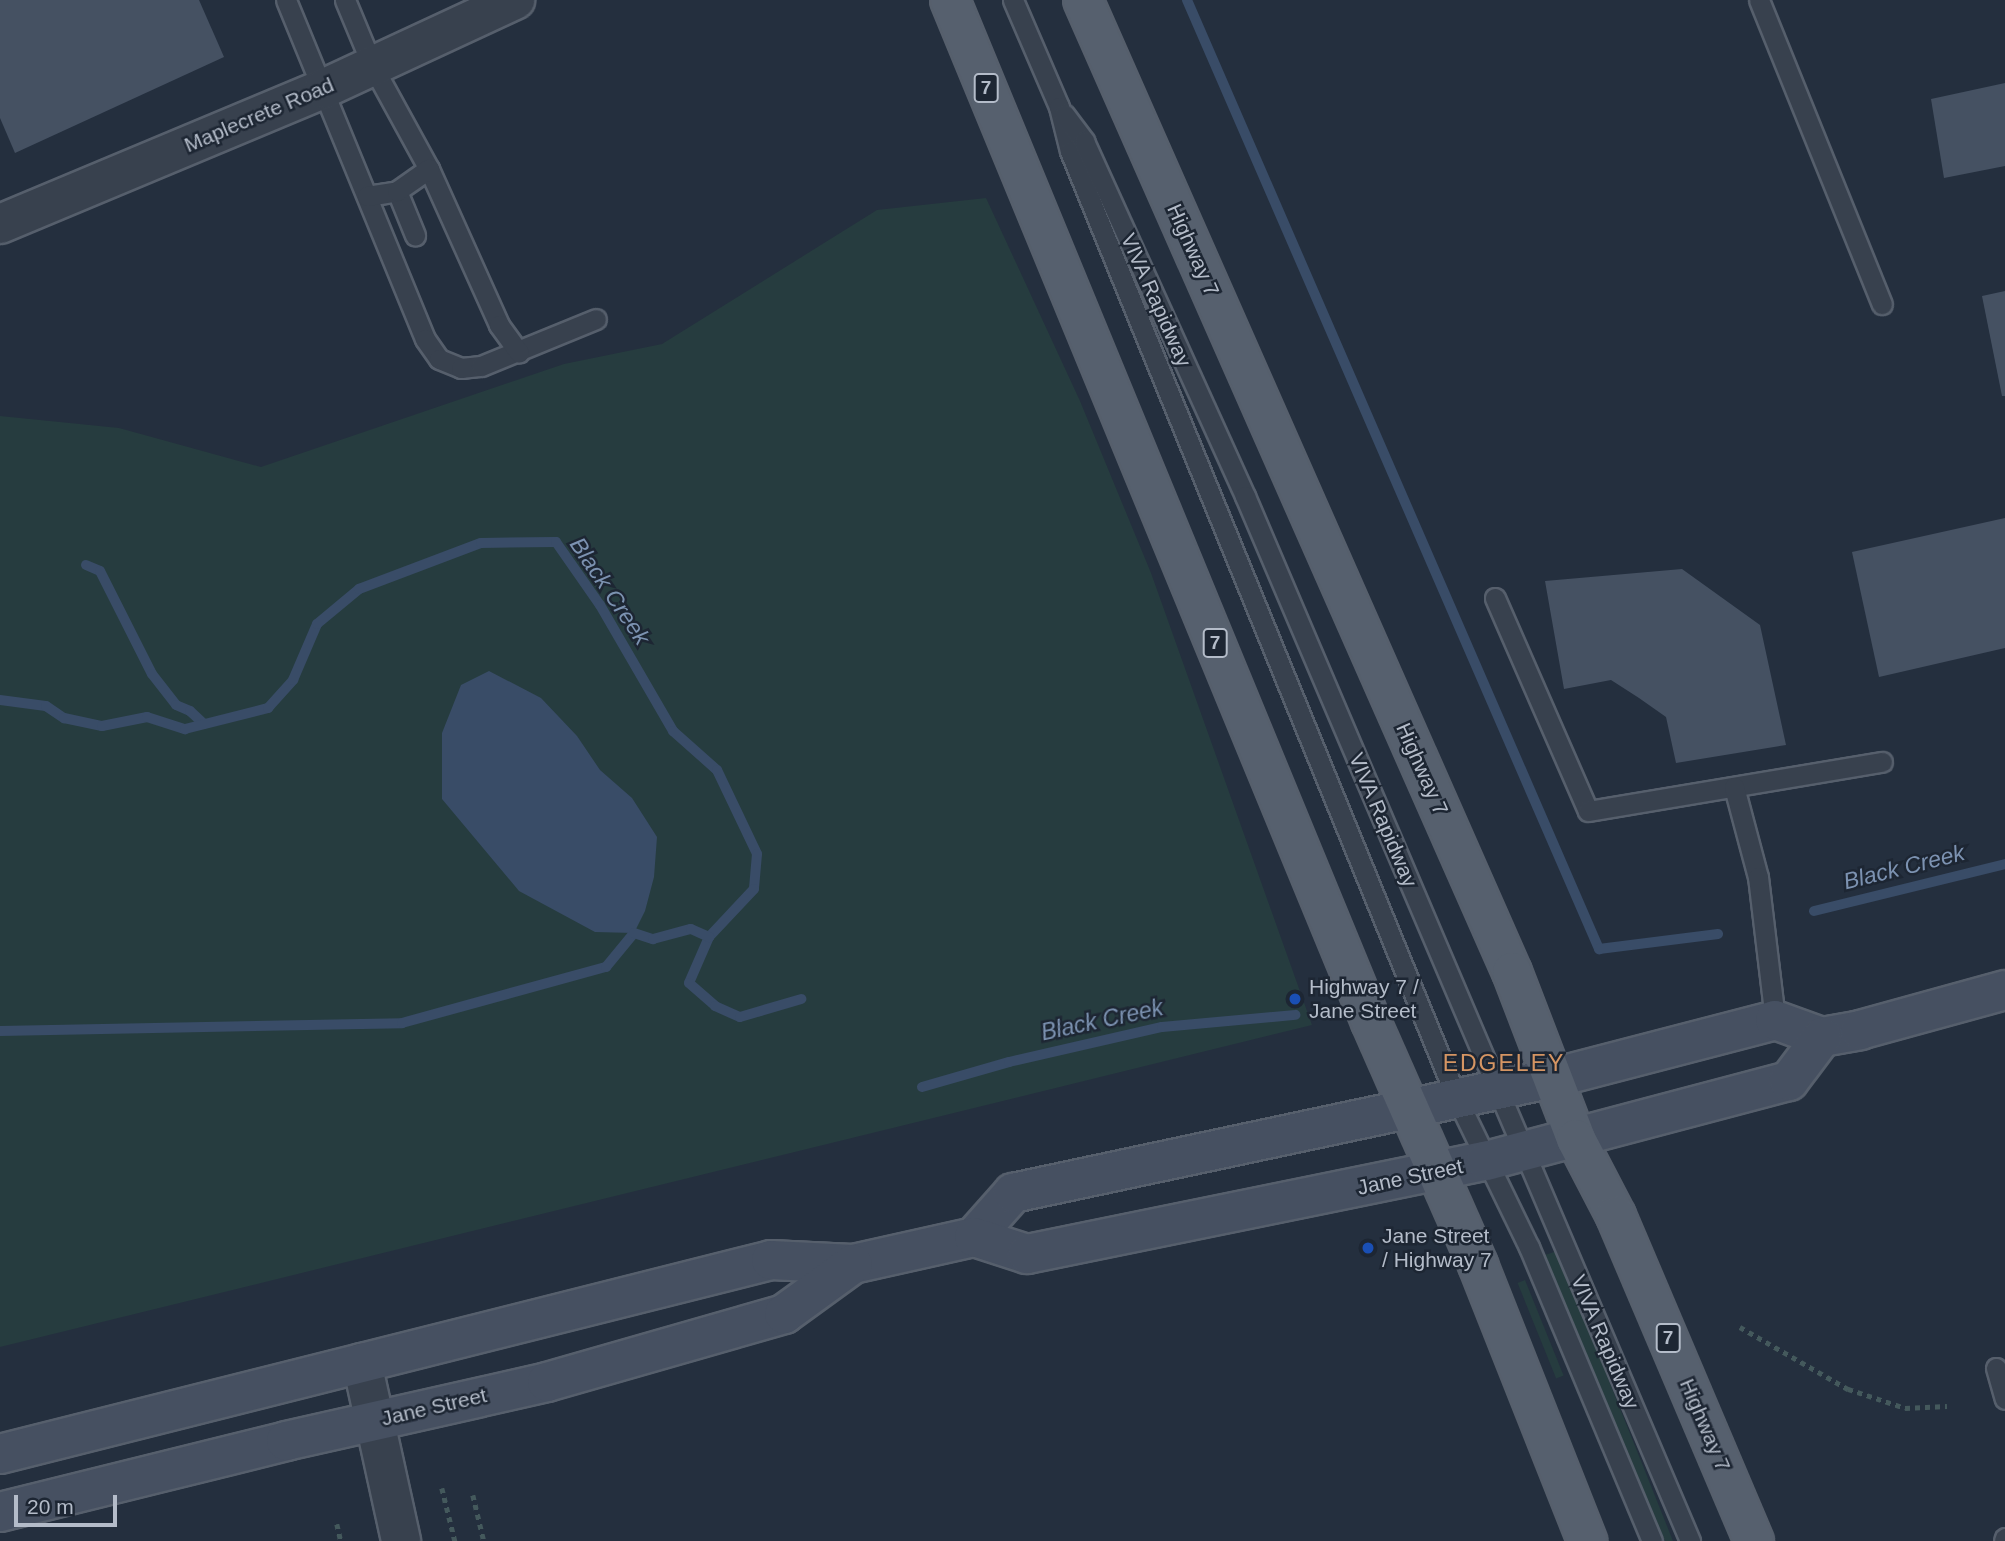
<!DOCTYPE html>
<style>
body{margin:0}
#map{position:relative;width:2005px;height:1541px;overflow:hidden;background:#242f3e;font-family:Arial,sans-serif}
div>[style]{position:absolute}
.green>*{inset:0;background:#263c3f;transform-origin:0 0}
.water>*{inset:0;background:#394c67}
.stream>*{height:10px;margin:-5px;padding:0 5px;transform-origin:5px;border-radius:5px;background:#394c67}
.building>*{inset:0;background:#455162}
.path>*{height:4.5px;margin-top:-2.25px;transform-origin:0;background:repeating-linear-gradient(90deg,#44595c 0 5px,transparent 0 10px)}
.roads{filter:drop-shadow(2px 0 #565f6c) drop-shadow(-2px 0 #565f6c) drop-shadow(0 2px #565f6c) drop-shadow(0 -2px #565f6c)}
.lane>*{height:19px;margin:-9.5px;padding:0 9.5px;transform-origin:9.5px;border-radius:9.5px;background:#38414e}
.street>*{height:38px;margin:-19px;padding:0 19px;transform-origin:19px;border-radius:19px;background:#38414e}
.secondary>*{height:38px;margin:-19px;padding:0 19px;transform-origin:19px;border-radius:19px;background:#465061}
.primary>*{height:38px;margin:-19px;padding:0 19px;transform-origin:19px;border-radius:19px;background:#56606e}
.dots>*{width:19px;height:19px;translate:-50% -50%;box-sizing:border-box;border:4px solid #1d2633;border-radius:50%}
span{translate:-50% -50%;white-space:nowrap;text-align:center;line-height:1.15;-webkit-text-stroke:5px #1d2633;paint-order:stroke}
.shield-label span{padding:2px 5px;background:#1d2633;border:2px solid;border-radius:5px;-webkit-text-stroke-width:0}
.shield-label{font-size:19px;color:#b4bcc9;font-weight:700}
.street-label{font-size:21px;color:#b4bcc9}
.poi-label{font-size:21px;color:#b4bcc9}
.left{translate:0 -50%;text-align:left}
.water-label{font-size:23px;color:#7c92b1;font-style:italic}
.neighbourhood-label{font-size:23px;color:#d59563;letter-spacing:2px}
.scale{position:absolute;left:14px;top:1495px;width:103px;height:32px;box-sizing:border-box;border:4px solid #b4bcc9;border-top:0;padding-left:9px;font-size:21px;line-height:24px;white-space:nowrap;color:#b4bcc9;-webkit-text-stroke:5px #1d2633;paint-order:stroke}
</style>
<div id="map">
<div class="green">
<div style="clip-path:polygon(986px 198px,1080px 401px,1151px 573px,1312px 1025px,0 1347px,0 416px,119px 428px,261px 467px,564px 364px,662px 344px,877px 210px)"></div>
<div style="clip-path:polygon(1557px 1251px,1673px 1541px,1665px 1541px,1545px 1255px)"></div>
<div style="left:1525px;top:1280px;width:103px;height:8px;rotate:68deg"></div>
</div>
<div class="water">
<div style="clip-path:polygon(489px 671px,541px 698px,577px 736px,600px 770px,632px 798px,657px 837px,654px 877px,645px 911px,634px 933px,595px 932px,519px 891px,442px 799px,442px 733px,461px 685px)"></div>
</div>
<div class="stream">
<div style="left:1187px;top:0;width:1035px;rotate:66.53deg"></div>
<div style="left:1599px;top:949px;width:120px;rotate:-7.2deg"></div>
<div style="left:86px;top:565px;width:15px;rotate:23deg"></div>
<div style="left:100px;top:571px;width:115px;rotate:63.2deg"></div>
<div style="left:152px;top:674px;width:39px;rotate:52deg"></div>
<div style="left:176px;top:705px;width:15px;rotate:23deg"></div>
<div style="left:190px;top:711px;width:19px;rotate:43deg"></div>
<div style="left:0;top:700px;width:46px;rotate:7.4deg"></div>
<div style="left:46px;top:706px;width:22px;rotate:34deg"></div>
<div style="left:64px;top:718px;width:39px;rotate:12deg"></div>
<div style="left:102px;top:726px;width:46px;rotate:-11.3deg"></div>
<div style="left:147px;top:717px;width:40px;rotate:18deg"></div>
<div style="left:185px;top:729px;width:86px;rotate:-14.2deg"></div>
<div style="left:268px;top:708px;width:38px;rotate:-48deg"></div>
<div style="left:293px;top:680px;width:61px;rotate:-66.8deg"></div>
<div style="left:317px;top:624px;width:55px;rotate:-39.8deg"></div>
<div style="left:359px;top:589px;width:130px;rotate:-20.7deg"></div>
<div style="left:481px;top:543px;width:75px;rotate:-0.8deg"></div>
<div style="left:556px;top:542px;width:77px;rotate:55.1deg"></div>
<div style="left:600px;top:605px;width:146px;rotate:59.9deg"></div>
<div style="left:673px;top:731px;width:59px;rotate:41.6deg"></div>
<div style="left:717px;top:770px;width:93px;rotate:64.5deg"></div>
<div style="left:757px;top:854px;width:35px;rotate:95deg"></div>
<div style="left:754px;top:889px;width:66px;rotate:133.2deg"></div>
<div style="left:709px;top:937px;width:50px;rotate:113.5deg"></div>
<div style="left:689px;top:983px;width:35px;rotate:41deg"></div>
<div style="left:715px;top:1006px;width:27px;rotate:24deg"></div>
<div style="left:740px;top:1017px;width:64px;rotate:-16.4deg"></div>
<div style="left:1814px;top:911px;width:197px;rotate:-13.8deg"></div>
<div style="left:0;top:1031px;width:402px;rotate:-1.1deg"></div>
<div style="left:402px;top:1023px;width:212px;rotate:-15.4deg"></div>
<div style="left:606px;top:967px;width:44px;rotate:-50.5deg"></div>
<div style="left:634px;top:933px;width:20px;rotate:18deg"></div>
<div style="left:653px;top:939px;width:39px;rotate:-15deg"></div>
<div style="left:691px;top:929px;width:20px;rotate:24deg"></div>
<div style="left:922px;top:1087px;width:91px;rotate:-16deg"></div>
<div style="left:1009px;top:1062px;width:157px;rotate:-12.9deg"></div>
<div style="left:1162px;top:1027px;width:134px;rotate:-5.2deg"></div>
</div>
<div class="building">
<div style="clip-path:polygon(0 0,199px 0,224px 57px,15px 153px,0 118px)"></div>
<div style="clip-path:polygon(2005px 83px,2005px 166px,1944px 178px,1931px 99px)"></div>
<div style="clip-path:polygon(2005px 291px,2005px 396px,2002px 396px,1982px 296px)"></div>
<div style="clip-path:polygon(2005px 518px,2005px 648px,1879px 677px,1852px 552px)"></div>
<div style="clip-path:polygon(1682px 569px,1760px 625px,1786px 745px,1676px 763px,1666px 717px,1639px 698px,1611px 680px,1564px 689px,1545px 581px)"></div>
</div>
<div class="path">
<div style="left:1740px;top:1327px;width:125px;rotate:29.9deg"></div>
<div style="left:1848px;top:1389px;width:60px;rotate:18.4deg"></div>
<div style="left:1905px;top:1408px;width:42px;rotate:-2.7deg"></div>
<div style="left:442px;top:1488px;width:55px;rotate:76.2deg"></div>
<div style="left:473px;top:1495px;width:47px;rotate:76.6deg"></div>
<div style="left:337px;top:1524px;width:17px;rotate:77deg"></div>
</div>
<div class="roads">
<div class="lane">
<div style="left:286px;top:0;width:366px;rotate:67.7deg"></div>
<div style="left:425px;top:339px;width:24px;rotate:55deg"></div>
<div style="left:439px;top:359px;width:24px;rotate:22deg"></div>
<div style="left:461px;top:368px;width:20px;rotate:-6deg"></div>
<div style="left:481px;top:366px;width:124px;rotate:-22.2deg"></div>
<div style="left:345px;top:0;width:70px;rotate:67.4deg"></div>
<div style="left:372px;top:65px;width:119px;rotate:61.3deg"></div>
<div style="left:429px;top:169px;width:171px;rotate:65.8deg"></div>
<div style="left:499px;top:325px;width:34px;rotate:54deg"></div>
<div style="left:1013px;top:0;width:116px;rotate:66.7deg"></div>
<div style="left:1059px;top:107px;width:45px;rotate:76deg"></div>
<div style="left:1070px;top:151px;width:1024px;rotate:67.79deg"></div>
<div style="left:1457px;top:1099px;width:165px;rotate:64.1deg"></div>
<div style="left:1529px;top:1247px;width:319px;rotate:67.3deg"></div>
<div style="left:1759px;top:0;width:328px;rotate:68deg"></div>
<div style="left:1064px;top:114px;width:34px;rotate:53deg"></div>
<div style="left:1084px;top:141px;width:390px;rotate:65.6deg"></div>
<div style="left:1245px;top:496px;width:1136px;rotate:66.93deg"></div>
<div style="left:397px;top:191px;width:48px;rotate:67.8deg"></div>
<div style="left:367px;top:196px;width:30px;rotate:-9deg"></div>
<div style="left:397px;top:191px;width:39px;rotate:-35deg"></div>
<div style="left:1495px;top:598px;width:232px;rotate:66.4deg"></div>
<div style="left:1588px;top:811px;width:298px;rotate:-9.5deg"></div>
<div style="left:1734px;top:787px;width:93px;rotate:75.1deg"></div>
<div style="left:1758px;top:877px;width:144px;rotate:83.2deg"></div>
<div style="left:1996px;top:1368px;width:32px;rotate:74deg"></div>
<div style="left:2004px;top:1541px;width:3px;rotate:-72deg"></div>
</div>
<div class="street">
<div style="left:0;top:224px;width:350px;rotate:-22.7deg"></div>
<div style="left:323px;top:89px;width:212px;rotate:-24.9deg"></div>
<div style="left:362px;top:1363px;width:182px;rotate:77.6deg"></div>
</div>
<div class="secondary">
<div style="left:974px;top:1237px;width:59px;rotate:-48.4deg"></div>
<div style="left:1013px;top:1193px;width:552px;rotate:-12.02deg"></div>
<div style="left:1553px;top:1078px;width:229px;rotate:-14.6deg"></div>
<div style="left:1775px;top:1020px;width:50px;rotate:19.9deg"></div>
<div style="left:1822px;top:1037px;width:39px;rotate:-10deg"></div>
<div style="left:1860px;top:1030px;width:150px;rotate:-15.4deg"></div>
<div style="left:0;top:1454px;width:795px;rotate:-14.12deg"></div>
<div style="left:771px;top:1260px;width:82px;rotate:2.8deg"></div>
<div style="left:853px;top:1264px;width:124px;rotate:-12.6deg"></div>
<div style="left:974px;top:1237px;width:56px;rotate:17.8deg"></div>
<div style="left:1027px;top:1254px;width:468px;rotate:-11.5deg"></div>
<div style="left:1486px;top:1161px;width:313px;rotate:-14.8deg"></div>
<div style="left:1789px;top:1081px;width:55px;rotate:-53.1deg"></div>
<div style="left:0;top:1512px;width:295px;rotate:-13.9deg"></div>
<div style="left:286px;top:1441px;width:268px;rotate:-12.7deg"></div>
<div style="left:547px;top:1382px;width:247px;rotate:-16deg"></div>
<div style="left:784px;top:1314px;width:85px;rotate:-35.9deg"></div>
</div>
<div class="primary">
<div style="left:950px;top:0;width:1105px;rotate:67.61deg"></div>
<div style="left:1371px;top:1022px;width:266px;rotate:66.2deg"></div>
<div style="left:1478px;top:1265px;width:297px;rotate:68.4deg"></div>
<div style="left:1083px;top:0;width:1062px;rotate:66.19deg"></div>
<div style="left:1512px;top:972px;width:179px;rotate:69deg"></div>
<div style="left:1576px;top:1139px;width:87px;rotate:62.5deg"></div>
<div style="left:1616px;top:1216px;width:353px;rotate:67deg"></div>
</div>
</div>
<div class="dots">
<div style="left:1295px;top:999px;background:#1a4fb4"></div>
<div style="left:1368px;top:1248px;background:#1a4fb4"></div>
</div>
<div class="shield-label">
<span style="left:986px;top:88px">7</span>
<span style="left:1215px;top:643px">7</span>
<span style="left:1668px;top:1338px">7</span>
</div>
<div class="street-label">
<span style="left:259px;top:115px;rotate:-23deg">Maplecrete Road</span>
<span style="left:1193px;top:250px;rotate:66deg">Highway 7</span>
<span style="left:1156px;top:300px;rotate:66deg">VIVA Rapidway</span>
<span style="left:1422px;top:769px;rotate:66deg">Highway 7</span>
<span style="left:1383px;top:820px;rotate:67deg">VIVA Rapidway</span>
<span style="left:1410px;top:1177px;rotate:-12deg">Jane Street</span>
<span style="left:1605px;top:1342px;rotate:67deg">VIVA Rapidway</span>
<span style="left:434px;top:1407px;rotate:-13deg">Jane Street</span>
<span style="left:1705px;top:1425px;rotate:67deg">Highway 7</span>
</div>
<div class="poi-label">
<span class="left" style="left:1309px;top:999px">Highway 7 /<br>Jane Street</span>
<span class="left" style="left:1382px;top:1248px">Jane Street<br>/ Highway 7</span>
</div>
<div class="water-label">
<span style="left:610px;top:591px;rotate:56deg">Black Creek</span>
<span style="left:1904px;top:867px;rotate:-14deg">Black Creek</span>
<span style="left:1102px;top:1020px;rotate:-12deg">Black Creek</span>
</div>
<div class="neighbourhood-label">
<span style="left:1504px;top:1063px">EDGELEY</span>
</div>
<div class="scale">20 m</div>
</div>
